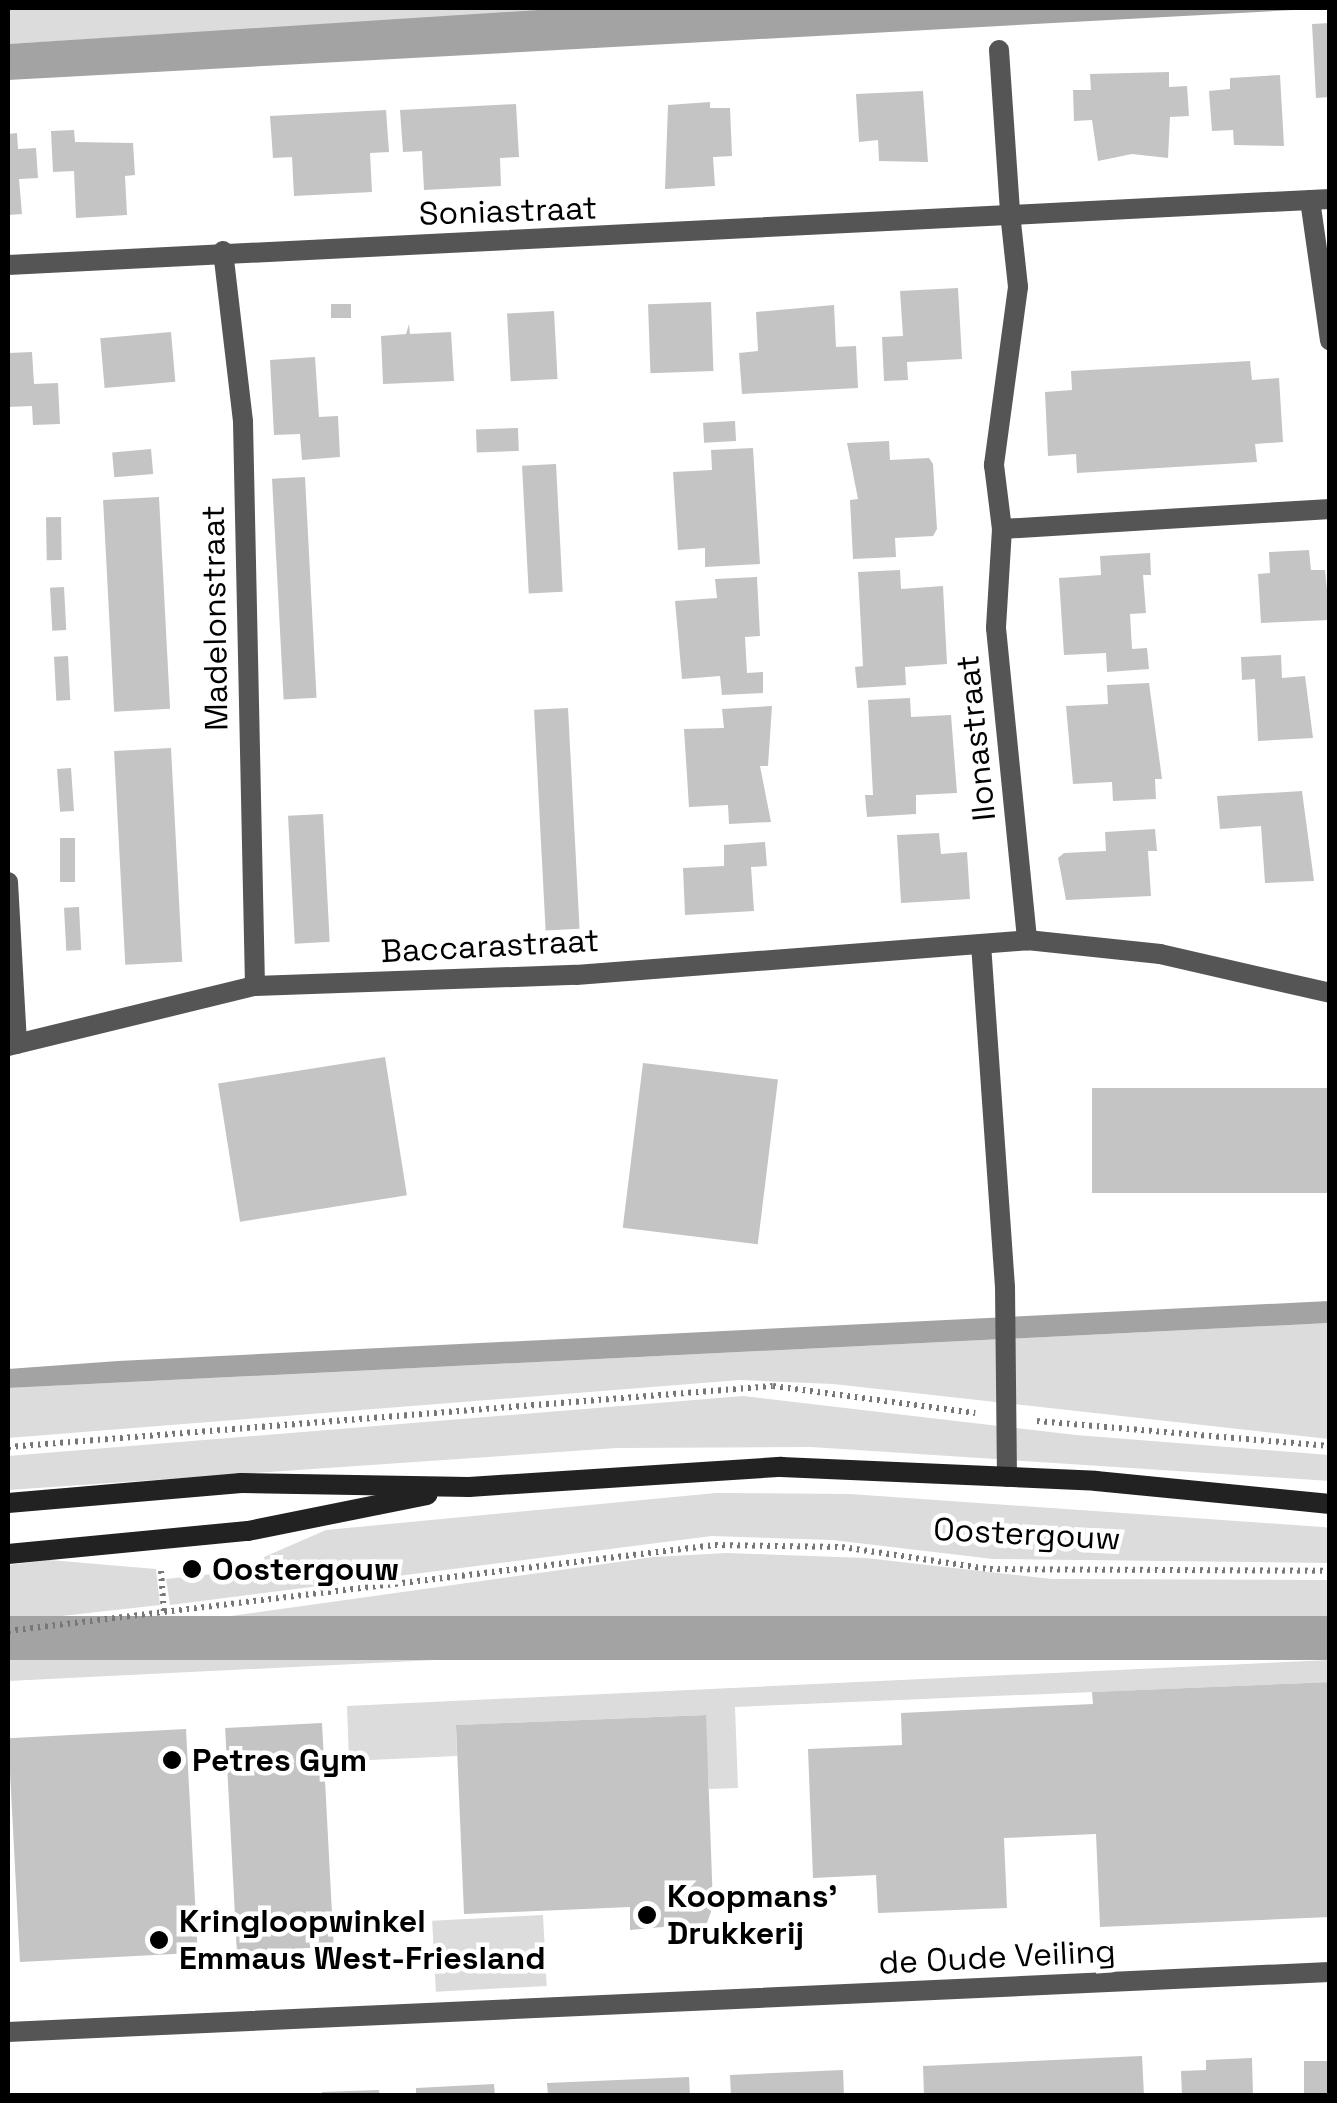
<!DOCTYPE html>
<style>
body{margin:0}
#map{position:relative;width:1337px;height:2103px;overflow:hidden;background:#fff;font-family:"Space Grotesk",sans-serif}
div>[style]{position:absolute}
.green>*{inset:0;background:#dcdcdc;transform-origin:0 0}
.water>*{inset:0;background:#a3a3a3;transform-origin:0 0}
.building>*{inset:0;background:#c4c4c4;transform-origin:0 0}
.path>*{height:6px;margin-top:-3px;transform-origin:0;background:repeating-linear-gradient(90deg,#777 0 2.5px,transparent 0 7.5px)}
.service>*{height:20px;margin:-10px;padding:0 10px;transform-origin:10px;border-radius:10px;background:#555}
.minor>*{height:20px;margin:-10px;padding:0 10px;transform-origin:10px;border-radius:10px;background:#555}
.secondary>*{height:20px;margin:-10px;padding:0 10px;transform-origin:10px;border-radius:10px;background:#222}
.dots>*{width:28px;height:28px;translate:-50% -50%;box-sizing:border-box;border:5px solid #fff;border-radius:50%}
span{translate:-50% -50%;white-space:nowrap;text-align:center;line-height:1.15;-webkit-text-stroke:9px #fff;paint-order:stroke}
.street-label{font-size:32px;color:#000}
.poi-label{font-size:32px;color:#000;font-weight:700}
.left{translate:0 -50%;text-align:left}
.frame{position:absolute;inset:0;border:10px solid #000;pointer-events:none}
</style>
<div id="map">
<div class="green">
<div style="clip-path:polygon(8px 8px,589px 8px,8px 44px)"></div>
<div style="clip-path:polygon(1329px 1323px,1329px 1439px,833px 1384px,740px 1380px,8px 1438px,8px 1388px)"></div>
<div style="clip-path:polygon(743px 1396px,1076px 1435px,1329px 1455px,1330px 1481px,811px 1447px,617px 1448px,8px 1490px,8px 1456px)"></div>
<div style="clip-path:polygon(716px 1493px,850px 1494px,1323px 1527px,1329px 1528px,1329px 1563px,993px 1559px,832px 1540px,712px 1536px,170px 1605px,166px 1579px,267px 1568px,264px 1557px,326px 1530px)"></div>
<div style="clip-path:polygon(726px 1553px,866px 1558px,1052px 1579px,1329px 1580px,1329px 1616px,8px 1681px,8px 1647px,654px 1557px)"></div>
<div style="clip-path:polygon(49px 1560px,156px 1569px,160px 1605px,8px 1622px,8px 1565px)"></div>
<div style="clip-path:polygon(1330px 1660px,1329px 1682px,735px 1707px,738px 1788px,709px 1789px,704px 1715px,456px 1725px,457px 1756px,349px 1761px,347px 1706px)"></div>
<div style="left:543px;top:1915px;width:71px;height:111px;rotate:87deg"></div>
</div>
<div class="water">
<div style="clip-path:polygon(570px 8px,1330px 8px,8px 80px,8px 44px)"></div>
<div style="clip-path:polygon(1329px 1301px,1329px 1323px,8px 1388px,8px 1369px,118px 1361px)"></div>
<div style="left:1329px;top:1616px;width:44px;height:1323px;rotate:90deg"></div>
</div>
<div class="building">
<div style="clip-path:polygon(1330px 23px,1330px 97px,1316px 98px,1312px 24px)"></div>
<div style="clip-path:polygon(1169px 72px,1169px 87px,1187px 86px,1189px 116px,1170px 117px,1168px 158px,1132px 154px,1098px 161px,1092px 120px,1074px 121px,1073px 90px,1091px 90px,1090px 74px)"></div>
<div style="clip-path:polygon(1280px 75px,1284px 146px,1234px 145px,1233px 130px,1212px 131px,1209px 91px,1230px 89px,1230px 78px)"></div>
<div style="clip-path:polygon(923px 91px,928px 162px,879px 161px,878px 140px,859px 142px,856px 94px)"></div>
<div style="clip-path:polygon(710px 102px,710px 108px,730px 108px,732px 156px,713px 157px,715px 186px,665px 189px,668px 105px)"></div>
<div style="clip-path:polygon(516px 104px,519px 157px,500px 158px,501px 186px,424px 190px,422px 151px,403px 152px,400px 110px)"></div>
<div style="clip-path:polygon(386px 110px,389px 152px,370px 153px,372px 192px,294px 196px,292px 157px,273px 158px,270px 116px)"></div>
<div style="clip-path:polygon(74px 130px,75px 142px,133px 143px,135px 175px,125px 176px,127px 215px,76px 218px,74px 171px,53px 172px,51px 131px)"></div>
<div style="clip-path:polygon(17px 133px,18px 149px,36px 148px,38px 178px,19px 179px,22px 214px,8px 215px,8px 134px)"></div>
<div style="clip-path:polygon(958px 288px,962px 359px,907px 362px,908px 380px,884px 381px,882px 337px,903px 336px,900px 291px)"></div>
<div style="left:711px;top:302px;width:69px;height:63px;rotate:88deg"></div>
<div style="left:351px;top:304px;width:14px;height:20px;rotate:90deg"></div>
<div style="clip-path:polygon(834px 305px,836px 347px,856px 346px,858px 388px,742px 394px,739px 353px,758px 351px,756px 312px)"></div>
<div style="left:554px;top:311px;width:68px;height:47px;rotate:87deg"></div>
<div style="clip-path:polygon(409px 324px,410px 334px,451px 332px,454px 381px,383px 384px,381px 336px,406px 334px)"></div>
<div style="left:171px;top:332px;width:50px;height:71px;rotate:85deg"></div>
<div style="clip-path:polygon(32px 352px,34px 384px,58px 383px,60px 424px,33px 425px,32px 406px,8px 407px,8px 353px)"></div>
<div style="clip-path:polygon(315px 357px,319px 417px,338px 416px,340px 457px,302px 460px,300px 434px,274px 435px,270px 360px)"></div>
<div style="clip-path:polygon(1250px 361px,1252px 380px,1279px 378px,1283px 442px,1255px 444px,1257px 462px,1077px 473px,1076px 454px,1048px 456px,1045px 392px,1072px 390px,1071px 371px)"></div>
<div style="left:735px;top:421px;width:20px;height:32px;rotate:87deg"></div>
<div style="left:518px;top:428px;width:23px;height:42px;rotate:88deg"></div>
<div style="clip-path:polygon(889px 441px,890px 460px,929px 458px,933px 464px,937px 529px,933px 536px,895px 538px,896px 557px,853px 559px,850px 500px,858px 499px,847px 443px)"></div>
<div style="clip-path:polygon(753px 448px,760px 564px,705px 567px,705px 548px,678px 550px,673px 472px,712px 470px,711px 450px)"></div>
<div style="left:151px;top:449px;width:25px;height:39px;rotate:85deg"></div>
<div style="left:556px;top:464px;width:128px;height:34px;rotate:87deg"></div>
<div style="left:305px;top:477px;width:221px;height:33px;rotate:87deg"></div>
<div style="left:159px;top:497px;width:212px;height:56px;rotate:87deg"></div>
<div style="left:61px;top:517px;width:43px;height:15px;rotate:89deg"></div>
<div style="clip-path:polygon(1309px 550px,1311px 570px,1325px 570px,1330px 620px,1261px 623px,1258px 574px,1270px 573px,1269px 552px)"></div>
<div style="clip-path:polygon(1150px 553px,1151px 575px,1143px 575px,1146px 613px,1130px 614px,1132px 649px,1147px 648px,1149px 669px,1107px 672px,1106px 653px,1064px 655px,1059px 578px,1101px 575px,1100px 556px)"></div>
<div style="clip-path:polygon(900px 570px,901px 589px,943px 586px,947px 664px,905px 667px,906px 685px,857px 688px,855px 667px,863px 666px,858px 572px)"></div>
<div style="clip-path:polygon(757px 577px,760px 636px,745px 637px,747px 673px,763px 672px,763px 693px,722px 695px,720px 676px,682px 679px,675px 601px,717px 598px,715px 579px)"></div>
<div style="left:64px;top:587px;width:43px;height:14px;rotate:87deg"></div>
<div style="clip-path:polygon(1281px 655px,1282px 678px,1305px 676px,1313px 738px,1258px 741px,1255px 679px,1242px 680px,1241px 657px)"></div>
<div style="left:68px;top:656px;width:44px;height:14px;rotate:87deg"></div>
<div style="clip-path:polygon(1149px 683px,1162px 779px,1155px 779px,1156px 799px,1113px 801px,1112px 782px,1073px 784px,1066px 706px,1108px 704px,1107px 685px)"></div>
<div style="clip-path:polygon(910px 698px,911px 717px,951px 715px,957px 793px,916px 795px,916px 814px,867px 817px,865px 795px,873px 795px,868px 700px)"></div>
<div style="clip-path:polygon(772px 706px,768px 766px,760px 766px,771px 822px,729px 824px,728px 805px,689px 807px,684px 729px,724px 728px,722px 709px)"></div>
<div style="left:568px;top:708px;width:221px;height:34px;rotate:87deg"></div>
<div style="left:171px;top:748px;width:214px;height:57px;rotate:87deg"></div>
<div style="left:71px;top:768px;width:43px;height:14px;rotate:86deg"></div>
<div style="clip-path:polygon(1302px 791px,1314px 881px,1265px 883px,1261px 826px,1220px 829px,1217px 796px)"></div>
<div style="left:323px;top:814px;width:128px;height:35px;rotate:87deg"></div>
<div style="clip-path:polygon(1155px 829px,1157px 851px,1148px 851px,1151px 896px,1066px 900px,1058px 858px,1064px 853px,1106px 851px,1105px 832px)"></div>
<div style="clip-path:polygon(939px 833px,941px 854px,967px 852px,970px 899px,901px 903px,897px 835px)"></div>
<div style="left:60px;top:838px;width:15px;height:44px"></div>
<div style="clip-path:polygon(765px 842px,767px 866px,751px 867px,754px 911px,685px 915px,683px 868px,724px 866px,724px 845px)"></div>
<div style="left:79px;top:907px;width:43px;height:15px;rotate:87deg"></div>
<div style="left:385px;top:1057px;width:140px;height:169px;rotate:81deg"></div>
<div style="left:643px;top:1063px;width:136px;height:166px;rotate:7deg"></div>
<div style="left:1092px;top:1088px;width:238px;height:105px"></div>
<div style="clip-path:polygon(1330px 1682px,1330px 1917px,1100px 1927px,1096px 1834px,1004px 1838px,1007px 1908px,878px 1913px,876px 1875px,813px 1878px,808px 1749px,902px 1745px,901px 1713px,1093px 1704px,1092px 1692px)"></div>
<div style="clip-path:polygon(706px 1715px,713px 1906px,707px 1923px,630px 1930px,630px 1907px,464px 1914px,456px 1725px)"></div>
<div style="left:322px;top:1723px;width:224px;height:97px;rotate:87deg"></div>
<div style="left:186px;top:1729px;width:224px;height:178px;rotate:87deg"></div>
<div style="clip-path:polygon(1142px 2056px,1144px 2096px,924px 2096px,923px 2066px)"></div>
<div style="clip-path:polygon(1252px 2058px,1253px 2096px,1182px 2096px,1181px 2071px,1206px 2070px,1206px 2060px)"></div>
<div style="left:1330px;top:2061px;width:35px;height:26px;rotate:90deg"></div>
<div style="clip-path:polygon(843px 2070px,844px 2096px,731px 2096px,730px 2075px)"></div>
<div style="clip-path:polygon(689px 2077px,690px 2096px,548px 2096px,547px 2083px)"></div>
<div style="clip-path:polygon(494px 2084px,495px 2096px,416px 2096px,416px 2088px)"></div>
<div style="clip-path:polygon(379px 2090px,380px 2096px,322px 2096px,322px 2092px)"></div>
</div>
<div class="path">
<div style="left:1037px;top:1421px;width:294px;rotate:4.9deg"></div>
<div style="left:8px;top:1447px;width:767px;rotate:-4.56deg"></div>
<div style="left:773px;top:1386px;width:204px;rotate:7.6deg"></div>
<div style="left:161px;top:1571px;width:43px;rotate:86deg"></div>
<div style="left:8px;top:1631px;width:712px;rotate:-6.94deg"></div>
<div style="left:715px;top:1545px;width:127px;rotate:0.9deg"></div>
<div style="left:842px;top:1547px;width:150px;rotate:8.5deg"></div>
<div style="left:990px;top:1569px;width:340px;rotate:0.3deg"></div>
</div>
<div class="service">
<div style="left:999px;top:50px;width:163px;rotate:86.1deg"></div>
<div style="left:8px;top:882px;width:162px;rotate:86.8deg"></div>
<div style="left:981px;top:944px;width:344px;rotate:86deg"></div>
<div style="left:1005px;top:1287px;width:190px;rotate:89.4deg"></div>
</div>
<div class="minor">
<div style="left:1310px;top:200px;width:142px;rotate:81.9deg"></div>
<div style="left:1010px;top:213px;width:74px;rotate:83.8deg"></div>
<div style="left:1018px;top:287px;width:180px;rotate:97.7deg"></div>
<div style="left:994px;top:465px;width:64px;rotate:82.9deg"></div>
<div style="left:1002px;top:529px;width:99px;rotate:93.5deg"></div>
<div style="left:996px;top:628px;width:314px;rotate:84.3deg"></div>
<div style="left:223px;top:251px;width:172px;rotate:83.3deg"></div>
<div style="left:243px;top:422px;width:564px;rotate:88.78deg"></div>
<div style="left:8px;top:265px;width:1324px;rotate:-2.86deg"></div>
<div style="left:1002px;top:529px;width:329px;rotate:-3.5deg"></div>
<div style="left:8px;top:1046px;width:254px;rotate:-13.7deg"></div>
<div style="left:255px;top:986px;width:321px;rotate:-2deg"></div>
<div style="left:576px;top:975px;width:452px;rotate:-4.4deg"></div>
<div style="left:1027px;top:940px;width:134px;rotate:6deg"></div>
<div style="left:1160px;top:954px;width:174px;rotate:12.9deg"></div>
<div style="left:8px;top:2032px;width:1323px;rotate:-2.6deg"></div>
</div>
<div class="secondary">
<div style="left:8px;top:1503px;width:234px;rotate:-4.9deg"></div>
<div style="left:241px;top:1483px;width:228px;rotate:1deg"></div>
<div style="left:469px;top:1487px;width:313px;rotate:-3.7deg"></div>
<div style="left:781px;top:1467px;width:315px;rotate:2.5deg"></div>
<div style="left:1096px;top:1481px;width:235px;rotate:5.6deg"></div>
<div style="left:8px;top:1554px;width:241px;rotate:-5.5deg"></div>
<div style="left:248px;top:1531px;width:183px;rotate:-11.4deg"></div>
</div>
<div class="dots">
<div style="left:192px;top:1569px;background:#000"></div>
<div style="left:172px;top:1760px;background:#000"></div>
<div style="left:647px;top:1915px;background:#000"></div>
<div style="left:159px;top:1940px;background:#000"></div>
</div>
<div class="street-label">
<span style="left:508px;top:211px;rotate:-2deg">Soniastraat</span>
<span style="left:215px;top:618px;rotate:-91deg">Madelonstraat</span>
<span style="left:976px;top:738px;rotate:-96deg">Ilonastraat</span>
<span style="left:490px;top:946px;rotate:-3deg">Baccarastraat</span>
<span style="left:1027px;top:1534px;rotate:3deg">Oostergouw</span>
<span style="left:997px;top:1957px;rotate:-3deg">de Oude Veiling</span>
</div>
<div class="poi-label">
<span class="left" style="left:212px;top:1569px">Oostergouw</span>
<span class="left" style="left:192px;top:1760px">Petres Gym</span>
<span class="left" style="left:667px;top:1915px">Koopmans'<br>Drukkerij</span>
<span class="left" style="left:179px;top:1940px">Kringloopwinkel<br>Emmaus West-Friesland</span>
</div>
<div class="frame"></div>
</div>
